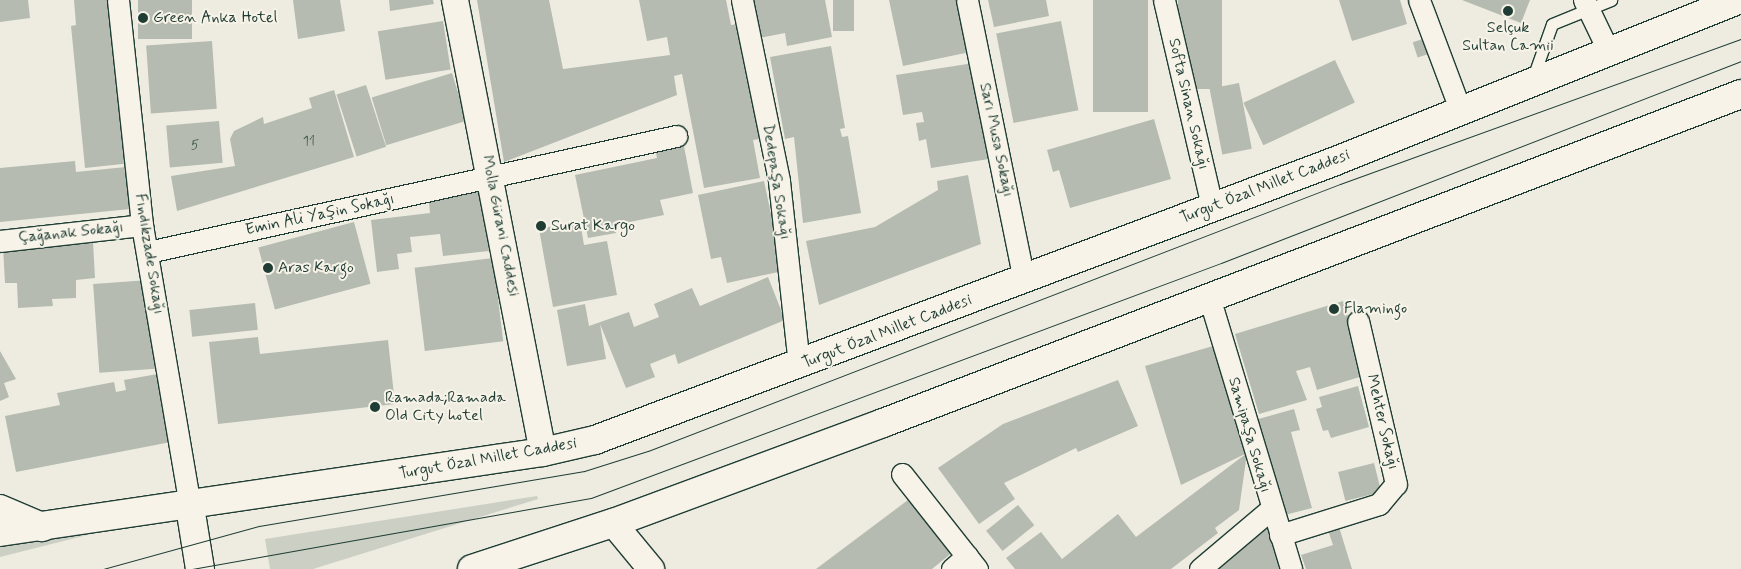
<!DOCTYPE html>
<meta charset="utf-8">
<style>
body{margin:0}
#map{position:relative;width:1741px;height:569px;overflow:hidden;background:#eeece1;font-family:Mynerve,sans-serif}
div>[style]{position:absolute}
.green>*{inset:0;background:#cccfc4}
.building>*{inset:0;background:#b5bbb0;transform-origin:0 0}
.roads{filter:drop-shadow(1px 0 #1f3d34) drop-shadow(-1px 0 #1f3d34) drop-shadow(0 1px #1f3d34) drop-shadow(0 -1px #1f3d34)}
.service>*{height:11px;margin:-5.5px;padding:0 5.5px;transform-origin:5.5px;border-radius:5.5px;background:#f7f3e8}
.minor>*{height:21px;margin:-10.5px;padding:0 10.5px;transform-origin:10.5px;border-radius:10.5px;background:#f7f3e8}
.tertiary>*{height:26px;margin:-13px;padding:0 13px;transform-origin:13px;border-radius:13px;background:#f7f3e8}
.secondary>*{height:28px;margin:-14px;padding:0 14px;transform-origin:14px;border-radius:14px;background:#f7f3e8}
.primary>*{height:28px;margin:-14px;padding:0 14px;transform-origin:14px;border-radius:14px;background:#f7f3e8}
.tram>*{height:1px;margin:-0.5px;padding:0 0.5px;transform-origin:0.5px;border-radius:0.5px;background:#1f3d34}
.dots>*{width:14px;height:14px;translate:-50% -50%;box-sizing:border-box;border:2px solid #f7f3e8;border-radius:50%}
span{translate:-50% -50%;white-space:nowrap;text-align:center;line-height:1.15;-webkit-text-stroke:4px #f7f3e8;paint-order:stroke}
.number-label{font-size:14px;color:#445c53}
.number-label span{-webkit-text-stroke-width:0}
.poi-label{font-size:16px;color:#1f3d34}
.left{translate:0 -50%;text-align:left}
.street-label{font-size:16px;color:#1f3d34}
</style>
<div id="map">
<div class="green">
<div style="clip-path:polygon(537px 496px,538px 499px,313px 569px,270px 569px,265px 539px)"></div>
<div style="clip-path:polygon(115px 528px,0 557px,0 531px)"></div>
</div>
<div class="building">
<div style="clip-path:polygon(0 0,28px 0,30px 18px,0 22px)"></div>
<div style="clip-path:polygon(74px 0,116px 0,132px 163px,85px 168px,71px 26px,76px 25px)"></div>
<div style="left:138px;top:0;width:54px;height:39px"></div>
<div style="clip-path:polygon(293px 0,340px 0,345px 31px,298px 39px)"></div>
<div style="clip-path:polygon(389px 0,433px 0,434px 4px,390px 11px)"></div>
<div style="clip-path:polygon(477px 0,549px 0,563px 69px,670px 55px,667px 37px,647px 41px,639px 0,726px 0,731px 25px,738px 24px,760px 139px,753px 140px,760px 178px,704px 188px,682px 74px,674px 76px,677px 95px,504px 162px)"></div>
<div style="clip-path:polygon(753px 0,825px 0,832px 37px,787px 46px,785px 33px,759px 38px)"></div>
<div style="left:833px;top:0;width:21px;height:31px"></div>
<div style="clip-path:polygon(889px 0,959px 0,970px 52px,903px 66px)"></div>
<div style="clip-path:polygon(988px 0,1046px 0,1049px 16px,994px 27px)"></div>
<div style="left:1093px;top:0;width:55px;height:112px"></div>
<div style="left:1178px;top:0;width:44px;height:89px"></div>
<div style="clip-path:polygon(1339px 0,1400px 0,1407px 24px,1352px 41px)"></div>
<div style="clip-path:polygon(1462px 0,1530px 0,1521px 23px)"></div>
<div style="left:443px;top:21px;width:49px;height:66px;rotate:81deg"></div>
<div style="left:1061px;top:21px;width:91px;height:66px;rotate:79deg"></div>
<div style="left:1426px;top:38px;width:16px;height:14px;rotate:72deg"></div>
<div style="left:212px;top:41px;width:68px;height:66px;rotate:86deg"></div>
<div style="clip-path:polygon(831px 46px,845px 128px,840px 129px,842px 137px,848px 136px,861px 213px,803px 223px,794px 137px,785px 139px,770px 57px)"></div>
<div style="left:1335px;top:60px;width:47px;height:101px;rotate:65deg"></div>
<div style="clip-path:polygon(974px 63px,989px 159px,931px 168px,926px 139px,919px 141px,916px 123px,924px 122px,922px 112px,903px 115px,896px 75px)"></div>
<div style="left:452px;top:73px;width:50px;height:84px;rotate:73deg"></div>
<div style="left:1239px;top:83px;width:67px;height:30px;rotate:79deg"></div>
<div style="left:366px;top:85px;width:65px;height:31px;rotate:72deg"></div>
<div style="clip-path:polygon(334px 90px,354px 157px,177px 211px,171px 176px,235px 166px,230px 139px,234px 131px,263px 117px,264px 124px,312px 108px,309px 98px)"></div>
<div style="clip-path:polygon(1154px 119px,1171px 179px,1070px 208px,1059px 170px,1053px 172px,1047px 150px)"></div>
<div style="left:219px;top:121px;width:42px;height:53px;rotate:85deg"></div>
<div style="clip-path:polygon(682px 136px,693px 193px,660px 200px,664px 215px,615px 225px,616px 233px,588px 238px,575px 175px,657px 158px,654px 142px)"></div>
<div style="clip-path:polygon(75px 161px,76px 172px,136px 166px,140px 208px,0 222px,0 168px)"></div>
<div style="clip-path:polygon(968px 175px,981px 244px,819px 305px,806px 241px,875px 227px,938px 190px,937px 181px)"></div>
<div style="clip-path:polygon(764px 181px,783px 271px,727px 283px,721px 257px,711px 259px,698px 195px)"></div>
<div style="clip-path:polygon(482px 187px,489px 251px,443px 256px,440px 234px,410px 237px,412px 252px,397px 254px,399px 269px,377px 272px,371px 220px,430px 213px,428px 193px)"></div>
<div style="clip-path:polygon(580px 221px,584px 245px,607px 241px,617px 295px,553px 307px,539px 229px)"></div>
<div style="left:354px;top:222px;width:64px;height:99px;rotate:75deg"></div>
<div style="clip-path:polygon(93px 242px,95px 278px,76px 280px,76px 298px,52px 299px,53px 306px,18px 308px,17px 283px,5px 283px,3px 247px)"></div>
<div style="left:493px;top:258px;width:84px;height:79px;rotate:83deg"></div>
<div style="clip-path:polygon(768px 277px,785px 320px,678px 364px,675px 354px,650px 364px,655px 377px,626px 388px,600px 324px,606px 359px,567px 366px,557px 310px,585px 304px,589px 326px,629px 312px,634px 327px,659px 317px,654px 304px,692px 288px,700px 306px)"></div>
<div style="left:149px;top:280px;width:89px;height:56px;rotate:86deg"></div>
<div style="clip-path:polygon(1343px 301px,1366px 375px,1317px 390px,1310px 367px,1296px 371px,1307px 400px,1259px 414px,1235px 334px)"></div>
<div style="left:255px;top:303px;width:27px;height:66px;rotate:84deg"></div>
<div style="clip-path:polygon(258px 337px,260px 354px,388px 340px,395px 404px,218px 424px,209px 342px)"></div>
<div style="clip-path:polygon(1213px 346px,1247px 453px,1239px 510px,1215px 528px,1218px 533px,1171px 569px,1015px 569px,1006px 558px,1041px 532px,1062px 559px,1118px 514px,1136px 537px,1247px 453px,1181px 485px,1145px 366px)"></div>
<div style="clip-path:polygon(0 351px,16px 379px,4px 383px,9px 397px,0 401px)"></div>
<div style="clip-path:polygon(163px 373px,176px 441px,16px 472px,5px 416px,60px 405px,57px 393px,114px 382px,116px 392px,126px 390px,124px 380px)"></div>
<div style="clip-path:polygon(1118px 380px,1138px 426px,1078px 452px,1076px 448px,1004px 483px,1015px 499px,979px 524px,938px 468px,1003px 424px)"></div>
<div style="clip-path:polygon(1358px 386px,1369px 427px,1331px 438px,1328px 430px,1323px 431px,1316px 409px,1322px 407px,1319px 397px)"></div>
<div style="clip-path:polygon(1294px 409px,1300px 430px,1291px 432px,1312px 508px,1277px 517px,1251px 421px)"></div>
<div style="left:1374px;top:463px;width:30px;height:37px;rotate:76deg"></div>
<div style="clip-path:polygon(912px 497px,954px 551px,932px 569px,816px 569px)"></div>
<div style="left:1018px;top:505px;width:26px;height:41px;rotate:51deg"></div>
<div style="clip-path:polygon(1339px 527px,1352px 569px,1306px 569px,1301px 555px,1333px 545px,1328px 530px)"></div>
<div style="clip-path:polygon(1268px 528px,1287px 569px,1217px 569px)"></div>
</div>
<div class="roads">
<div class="service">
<div style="left:1532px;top:80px;width:59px;rotate:-70.3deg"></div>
<div style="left:1552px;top:24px;width:64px;rotate:-22.1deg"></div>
</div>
<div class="minor">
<div style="left:118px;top:0;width:226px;rotate:83.9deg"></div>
<div style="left:142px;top:225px;width:286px;rotate:80.3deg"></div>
<div style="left:742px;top:0;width:185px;rotate:78.4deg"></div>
<div style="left:779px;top:181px;width:186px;rotate:83.8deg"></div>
<div style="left:967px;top:0;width:285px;rotate:78.5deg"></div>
<div style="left:1164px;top:0;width:212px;rotate:76.9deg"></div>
<div style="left:1419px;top:0;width:120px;rotate:69.4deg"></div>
<div style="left:1584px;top:0;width:58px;rotate:64.3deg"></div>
<div style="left:0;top:241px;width:143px;rotate:-6.4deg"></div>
<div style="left:148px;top:252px;width:541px;rotate:-12.39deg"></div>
<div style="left:1210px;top:300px;width:281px;rotate:73.2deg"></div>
<div style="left:902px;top:474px;width:121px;rotate:51.7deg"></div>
<div style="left:1280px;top:535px;width:104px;rotate:-17.4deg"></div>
<div style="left:1379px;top:504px;width:26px;rotate:-50deg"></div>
<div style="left:1396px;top:484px;width:167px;rotate:-103.1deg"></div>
<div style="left:952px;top:569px;width:20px;rotate:-41deg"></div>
<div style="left:1200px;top:569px;width:93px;rotate:-40.2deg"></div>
</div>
<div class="tertiary">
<div style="left:455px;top:0;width:460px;rotate:79deg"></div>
<div style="left:613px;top:523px;width:60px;rotate:50.4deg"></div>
</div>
<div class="secondary">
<div style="left:0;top:509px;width:46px;rotate:23.2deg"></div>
</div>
<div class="primary">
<div style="left:190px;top:507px;width:63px;rotate:80.8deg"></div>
<div style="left:0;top:532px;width:549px;rotate:-8.38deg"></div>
<div style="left:543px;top:452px;width:53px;rotate:-13deg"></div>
<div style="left:595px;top:440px;width:789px;rotate:-20.64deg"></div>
<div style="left:1333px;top:162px;width:436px;rotate:-21.8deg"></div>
<div style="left:472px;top:569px;width:148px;rotate:-18.1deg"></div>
<div style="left:613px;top:523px;width:288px;rotate:-20.3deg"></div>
<div style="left:883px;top:423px;width:919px;rotate:-20.98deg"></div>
</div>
</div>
<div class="tram">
<div style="left:103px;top:569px;width:162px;rotate:-15.4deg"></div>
<div style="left:259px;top:526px;width:330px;rotate:-9.6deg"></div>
<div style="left:584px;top:471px;width:67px;rotate:-17.4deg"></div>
<div style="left:648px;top:451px;width:742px;rotate:-21.1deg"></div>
<div style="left:1340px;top:184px;width:426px;rotate:-19.9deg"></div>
<div style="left:192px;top:569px;width:405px;rotate:-10.1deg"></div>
<div style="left:591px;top:498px;width:672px;rotate:-20.46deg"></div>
<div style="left:1221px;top:263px;width:558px;rotate:-21.23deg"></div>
</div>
<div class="dots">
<div style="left:1508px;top:11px;background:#1f3d34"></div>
<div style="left:143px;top:18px;background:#1f3d34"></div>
<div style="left:541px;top:226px;background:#1f3d34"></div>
<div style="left:268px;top:268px;background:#1f3d34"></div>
<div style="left:1334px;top:309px;background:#1f3d34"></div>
<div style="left:375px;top:407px;background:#1f3d34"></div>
</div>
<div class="number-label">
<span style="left:309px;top:141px">11</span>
<span style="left:195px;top:145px">5</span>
</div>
<div class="poi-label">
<span class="left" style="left:153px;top:18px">Green Anka Hotel</span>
<span style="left:1508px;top:37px">Selçuk<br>Sultan Camii</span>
<span class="left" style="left:551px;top:226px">Surat Kargo</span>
<span class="left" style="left:278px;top:268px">Aras Kargo</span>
<span class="left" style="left:1344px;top:309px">Flamingo</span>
<span class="left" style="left:385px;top:407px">Ramada;Ramada<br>Old City hotel</span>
</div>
<div class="street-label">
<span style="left:1188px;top:104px;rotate:77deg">Softa Sinan Sokağı</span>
<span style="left:996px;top:140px;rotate:78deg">Sarı Musa Sokağı</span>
<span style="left:776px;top:182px;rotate:81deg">Dedepaşa Sokağı</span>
<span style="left:1265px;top:187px;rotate:-21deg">Turgut Özal Millet Caddesi</span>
<span style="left:320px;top:215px;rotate:-12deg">Emin Ali Yaşin Sokağı</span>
<span style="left:500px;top:226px;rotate:79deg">Molla Gürani Caddesi</span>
<span style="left:71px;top:233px;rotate:-6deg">Çağanak Sokağı</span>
<span style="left:149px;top:254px;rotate:81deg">Fındıkzade Sokağı</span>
<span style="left:887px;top:332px;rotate:-21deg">Turgut Özal Millet Caddesi</span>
<span style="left:1382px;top:422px;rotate:77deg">Mehter Sokağı</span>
<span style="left:1249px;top:435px;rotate:74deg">Samipaşa Sokağı</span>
<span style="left:488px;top:459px;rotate:-10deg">Turgut Özal Millet Caddesi</span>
</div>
</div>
